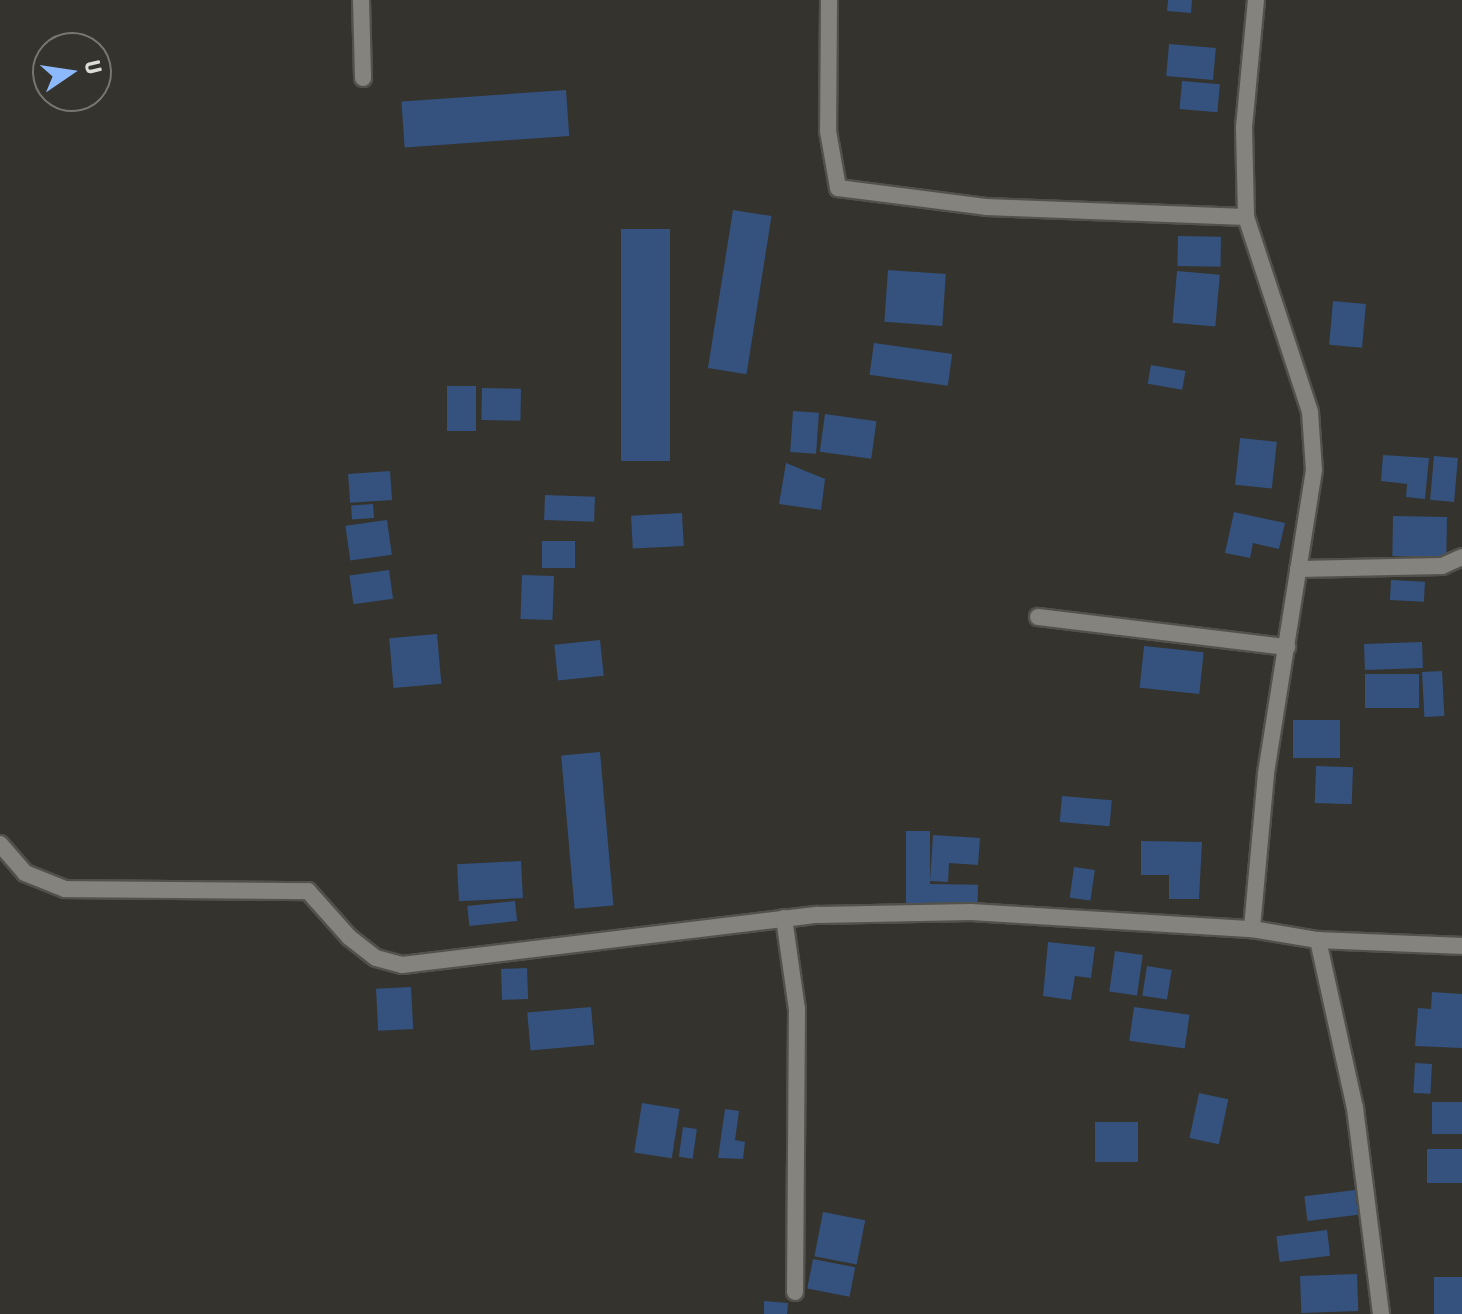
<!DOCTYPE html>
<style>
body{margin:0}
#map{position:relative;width:1462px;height:1314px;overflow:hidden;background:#34332e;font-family:"Asap Condensed",sans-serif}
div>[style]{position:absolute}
.building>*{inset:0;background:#34527d;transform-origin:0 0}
.roads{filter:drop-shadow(2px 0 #52514c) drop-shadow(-2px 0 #52514c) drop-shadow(0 2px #52514c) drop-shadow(0 -2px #52514c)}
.minor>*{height:16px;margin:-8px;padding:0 8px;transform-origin:8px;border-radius:8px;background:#84837d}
span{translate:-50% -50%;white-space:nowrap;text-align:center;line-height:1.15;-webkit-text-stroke:7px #34332e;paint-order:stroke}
.north{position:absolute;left:32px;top:32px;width:80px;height:80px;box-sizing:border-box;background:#34332e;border:2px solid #777772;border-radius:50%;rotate:77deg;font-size:22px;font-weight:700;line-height:32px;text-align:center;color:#dcdcd8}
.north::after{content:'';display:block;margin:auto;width:28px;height:36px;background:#8cb9fc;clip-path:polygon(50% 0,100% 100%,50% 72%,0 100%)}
</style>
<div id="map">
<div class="building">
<div style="clip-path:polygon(1168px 0,1192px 0,1191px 13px,1167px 11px)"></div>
<div style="left:1169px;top:44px;width:47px;height:32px;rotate:5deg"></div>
<div style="left:1182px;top:81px;width:38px;height:28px;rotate:5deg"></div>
<div style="left:566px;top:90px;width:46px;height:165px;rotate:86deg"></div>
<div style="left:733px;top:210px;width:39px;height:160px;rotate:9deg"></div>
<div style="left:621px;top:229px;width:49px;height:232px"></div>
<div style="left:1178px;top:236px;width:43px;height:30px;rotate:1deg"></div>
<div style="left:888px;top:270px;width:58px;height:52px;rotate:4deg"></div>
<div style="left:1177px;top:271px;width:43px;height:52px;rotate:5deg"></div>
<div style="left:1333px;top:301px;width:33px;height:44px;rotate:5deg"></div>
<div style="left:874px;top:343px;width:79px;height:32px;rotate:8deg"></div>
<div style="left:1151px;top:365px;width:35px;height:19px;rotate:10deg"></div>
<div style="left:447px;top:386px;width:29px;height:45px"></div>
<div style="left:482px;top:388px;width:39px;height:32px;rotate:1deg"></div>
<div style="left:793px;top:411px;width:26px;height:41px;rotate:4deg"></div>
<div style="left:825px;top:414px;width:52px;height:38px;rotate:8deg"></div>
<div style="left:1240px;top:438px;width:37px;height:47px;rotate:6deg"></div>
<div style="clip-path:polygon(1383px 455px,1429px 458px,1425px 499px,1406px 497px,1407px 484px,1381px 481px)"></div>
<div style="left:1434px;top:456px;width:24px;height:44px;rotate:5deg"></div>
<div style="clip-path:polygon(786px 463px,825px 479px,821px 510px,779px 504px)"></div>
<div style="left:390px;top:471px;width:29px;height:42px;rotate:86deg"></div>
<div style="left:545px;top:495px;width:50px;height:25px;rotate:2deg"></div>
<div style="left:373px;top:504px;width:14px;height:22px;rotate:86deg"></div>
<div style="clip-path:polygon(1234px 512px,1285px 523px,1279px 549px,1253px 543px,1250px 558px,1225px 553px)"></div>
<div style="left:682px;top:513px;width:33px;height:51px;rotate:87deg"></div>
<div style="left:1393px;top:516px;width:54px;height:40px;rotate:1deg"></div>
<div style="left:387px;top:520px;width:35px;height:42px;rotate:82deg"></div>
<div style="left:542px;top:541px;width:33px;height:27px"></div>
<div style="left:389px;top:570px;width:29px;height:40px;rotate:82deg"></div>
<div style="left:522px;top:575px;width:32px;height:44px;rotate:2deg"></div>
<div style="left:1391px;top:580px;width:34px;height:20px;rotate:3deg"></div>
<div style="left:437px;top:634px;width:50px;height:48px;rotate:85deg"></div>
<div style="left:600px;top:640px;width:36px;height:46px;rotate:84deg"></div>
<div style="left:1422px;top:642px;width:26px;height:58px;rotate:88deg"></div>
<div style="left:1144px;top:646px;width:60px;height:42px;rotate:6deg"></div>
<div style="left:1442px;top:671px;width:45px;height:20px;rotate:87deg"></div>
<div style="left:1365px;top:674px;width:54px;height:34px"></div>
<div style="left:1293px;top:720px;width:47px;height:38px"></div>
<div style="left:600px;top:752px;width:154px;height:39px;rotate:85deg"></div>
<div style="left:1316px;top:766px;width:37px;height:37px;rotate:2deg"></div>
<div style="left:1062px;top:796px;width:50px;height:26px;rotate:5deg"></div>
<div style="left:906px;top:831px;width:24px;height:77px"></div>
<div style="clip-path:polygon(933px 835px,980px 838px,978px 865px,949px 863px,948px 882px,930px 881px)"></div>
<div style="clip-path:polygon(1141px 841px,1202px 842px,1199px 899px,1169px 899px,1169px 875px,1141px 875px)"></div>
<div style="left:521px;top:861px;width:37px;height:64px;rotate:87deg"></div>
<div style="left:1074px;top:867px;width:21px;height:31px;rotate:8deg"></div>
<div style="left:930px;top:884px;width:48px;height:25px;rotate:1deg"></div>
<div style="left:515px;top:901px;width:20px;height:48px;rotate:84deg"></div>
<div style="clip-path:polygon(1048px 942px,1095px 947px,1091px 978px,1075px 976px,1071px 1000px,1043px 996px)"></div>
<div style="left:1115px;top:951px;width:28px;height:41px;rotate:8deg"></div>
<div style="left:1147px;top:966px;width:25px;height:30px;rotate:9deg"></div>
<div style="left:527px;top:968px;width:31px;height:26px;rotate:88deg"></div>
<div style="left:411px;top:987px;width:42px;height:35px;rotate:87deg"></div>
<div style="clip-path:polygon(1432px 992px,1462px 994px,1462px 1048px,1415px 1046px,1418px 1008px,1431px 1009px)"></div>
<div style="left:591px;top:1007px;width:38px;height:64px;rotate:85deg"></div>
<div style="left:1134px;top:1007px;width:56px;height:34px;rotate:8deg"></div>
<div style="left:1415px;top:1063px;width:17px;height:30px;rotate:3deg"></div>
<div style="left:1199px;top:1093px;width:30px;height:46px;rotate:12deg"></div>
<div style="left:1432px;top:1102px;width:30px;height:32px"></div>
<div style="left:642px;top:1103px;width:38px;height:50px;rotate:9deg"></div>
<div style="clip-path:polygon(725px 1109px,739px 1111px,735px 1140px,745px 1142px,743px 1159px,718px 1158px)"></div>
<div style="left:1095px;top:1122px;width:43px;height:40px"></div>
<div style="left:683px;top:1127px;width:14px;height:30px;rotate:8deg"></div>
<div style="left:1462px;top:1149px;width:34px;height:35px;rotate:90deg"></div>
<div style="left:1355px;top:1190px;width:25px;height:51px;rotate:83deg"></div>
<div style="left:823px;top:1212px;width:43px;height:45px;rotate:11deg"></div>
<div style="left:1327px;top:1230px;width:26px;height:51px;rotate:83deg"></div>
<div style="left:813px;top:1259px;width:43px;height:30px;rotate:11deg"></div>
<div style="left:1357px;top:1274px;width:37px;height:57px;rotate:88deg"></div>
<div style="left:1434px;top:1277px;width:28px;height:37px"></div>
<div style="clip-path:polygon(764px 1301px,788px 1303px,787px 1314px,764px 1314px)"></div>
</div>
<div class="roads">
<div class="minor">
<div style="left:361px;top:0;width:78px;rotate:88.5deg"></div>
<div style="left:829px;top:0;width:131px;rotate:90.4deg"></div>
<div style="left:828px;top:131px;width:58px;rotate:80deg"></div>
<div style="left:838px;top:188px;width:149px;rotate:7.3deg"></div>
<div style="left:986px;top:207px;width:260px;rotate:2.2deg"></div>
<div style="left:1256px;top:0;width:128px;rotate:95.4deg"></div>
<div style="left:1244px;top:127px;width:90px;rotate:88.7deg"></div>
<div style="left:1246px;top:217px;width:205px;rotate:71.8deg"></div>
<div style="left:1310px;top:412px;width:58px;rotate:86.1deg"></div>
<div style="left:1314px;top:470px;width:308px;rotate:99deg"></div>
<div style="left:1266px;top:774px;width:156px;rotate:95.2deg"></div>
<div style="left:1252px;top:929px;width:67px;rotate:9.5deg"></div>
<div style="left:1318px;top:940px;width:172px;rotate:77.6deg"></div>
<div style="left:1355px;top:1108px;width:208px;rotate:82.8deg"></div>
<div style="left:1298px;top:569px;width:144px;rotate:-1.2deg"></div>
<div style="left:1442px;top:566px;width:22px;rotate:-24deg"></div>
<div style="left:1038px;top:617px;width:251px;rotate:6.9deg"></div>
<div style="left:0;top:844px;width:38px;rotate:49deg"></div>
<div style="left:25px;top:873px;width:43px;rotate:21.8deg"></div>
<div style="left:65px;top:889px;width:243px;rotate:0.5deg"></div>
<div style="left:308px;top:891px;width:62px;rotate:48.3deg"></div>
<div style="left:349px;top:937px;width:34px;rotate:38deg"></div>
<div style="left:376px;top:958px;width:27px;rotate:15deg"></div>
<div style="left:402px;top:965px;width:419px;rotate:-6.9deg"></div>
<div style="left:818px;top:915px;width:153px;rotate:-1.1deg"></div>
<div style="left:971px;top:912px;width:282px;rotate:3.5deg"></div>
<div style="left:784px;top:918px;width:92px;rotate:81.9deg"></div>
<div style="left:797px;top:1009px;width:283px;rotate:90.4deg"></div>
<div style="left:1318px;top:940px;width:144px;rotate:2.4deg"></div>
</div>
</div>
<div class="north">U</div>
</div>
